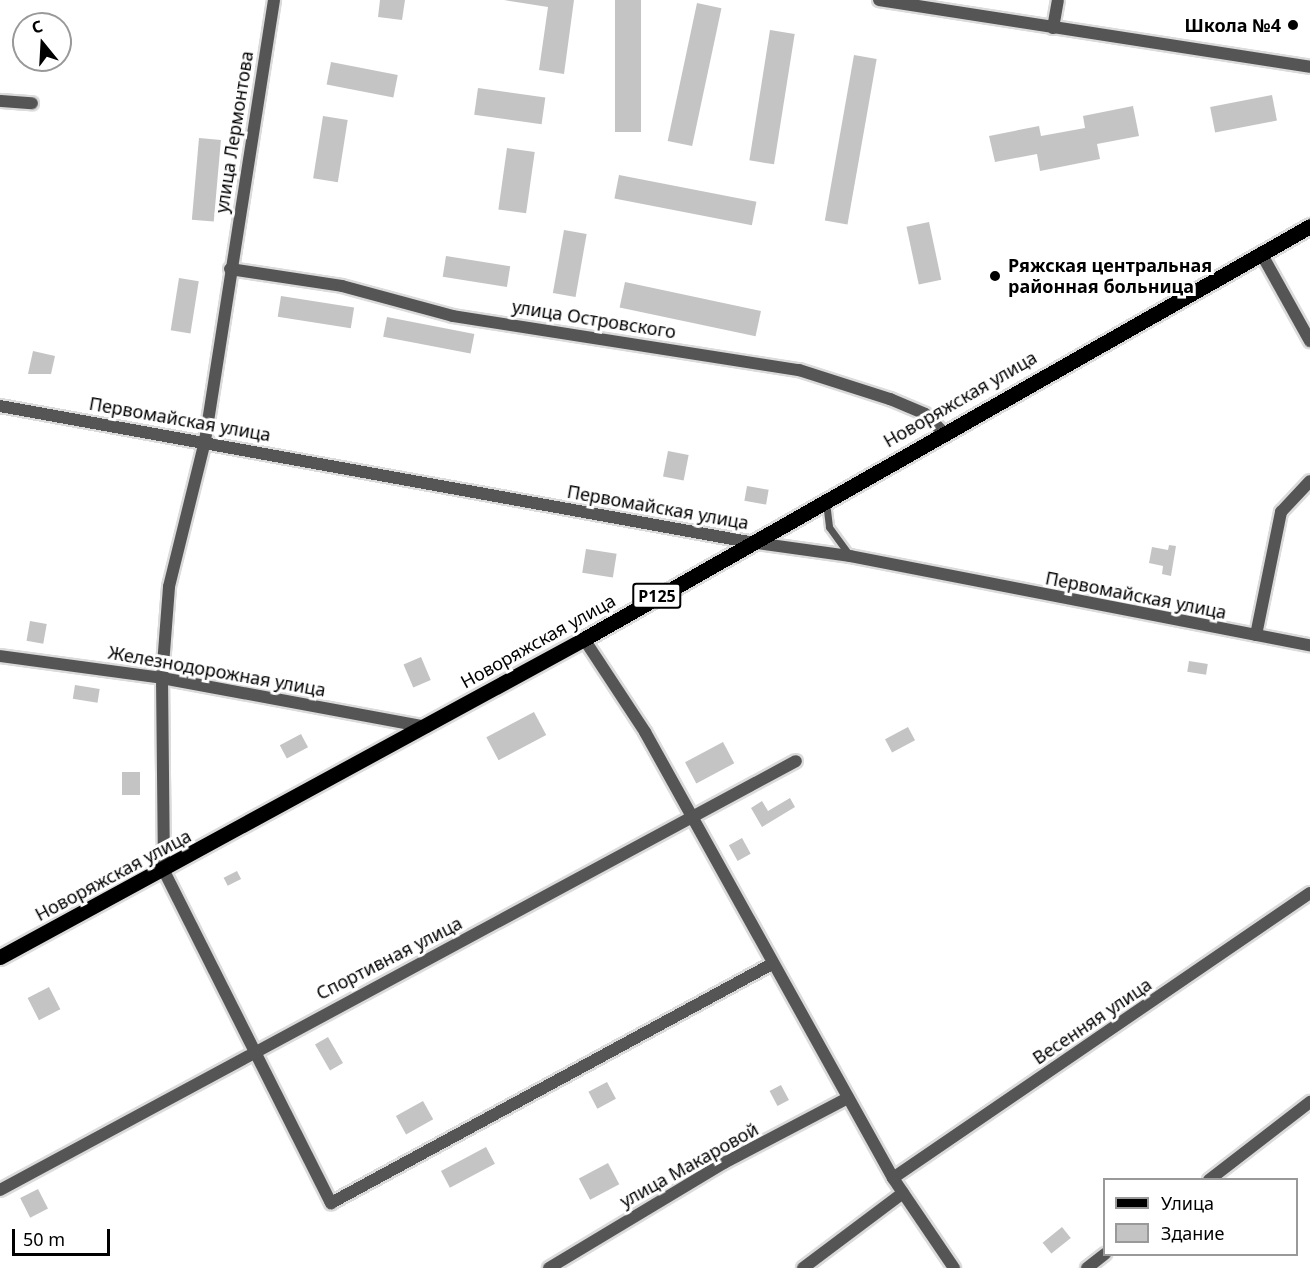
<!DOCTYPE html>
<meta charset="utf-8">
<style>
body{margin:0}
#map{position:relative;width:1310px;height:1268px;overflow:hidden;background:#fff;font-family:"Noto Sans",sans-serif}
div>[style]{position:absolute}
.building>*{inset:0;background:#c4c4c4;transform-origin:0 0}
.roads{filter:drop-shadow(2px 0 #dbdbdb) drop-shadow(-2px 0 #dbdbdb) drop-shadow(0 2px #dbdbdb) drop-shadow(0 -2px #dbdbdb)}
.lane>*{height:7px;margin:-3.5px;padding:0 3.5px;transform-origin:3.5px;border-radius:3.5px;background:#555}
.street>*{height:12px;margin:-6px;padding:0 6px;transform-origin:6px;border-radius:6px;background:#555}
.primary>*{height:15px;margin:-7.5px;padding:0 7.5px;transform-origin:7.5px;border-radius:7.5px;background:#000}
.dots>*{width:16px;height:16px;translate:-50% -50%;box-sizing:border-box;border:3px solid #fff;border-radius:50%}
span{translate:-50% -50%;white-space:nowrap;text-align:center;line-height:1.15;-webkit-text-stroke:6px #fff;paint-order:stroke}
.shield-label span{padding:2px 4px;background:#fff;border:2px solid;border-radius:4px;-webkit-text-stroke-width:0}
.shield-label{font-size:16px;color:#000;font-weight:700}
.poi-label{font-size:18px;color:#000;font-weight:700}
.right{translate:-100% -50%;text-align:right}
.left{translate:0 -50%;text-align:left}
.street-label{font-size:18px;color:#000}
.legend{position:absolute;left:1103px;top:1178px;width:195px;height:78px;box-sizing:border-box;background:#fff;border:2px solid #999;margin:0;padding:8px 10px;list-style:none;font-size:18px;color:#000}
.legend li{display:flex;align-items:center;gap:12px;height:30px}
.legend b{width:30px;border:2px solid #999}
.north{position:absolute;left:12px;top:12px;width:60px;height:60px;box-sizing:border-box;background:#fff;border:2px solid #999;border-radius:50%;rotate:342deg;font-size:16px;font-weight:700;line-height:24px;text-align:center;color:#000}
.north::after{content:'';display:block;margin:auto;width:21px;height:27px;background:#000;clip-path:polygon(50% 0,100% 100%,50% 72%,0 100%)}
.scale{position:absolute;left:12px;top:1229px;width:98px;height:27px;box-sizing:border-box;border:3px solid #000;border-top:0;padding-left:8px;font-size:18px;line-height:21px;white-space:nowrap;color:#000;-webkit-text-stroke:4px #fff;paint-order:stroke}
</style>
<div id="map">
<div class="building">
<div style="clip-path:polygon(380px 0,405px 0,402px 20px,378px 17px)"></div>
<div style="clip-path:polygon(574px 0,564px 74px,539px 70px,548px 7px,504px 0)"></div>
<div style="left:615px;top:0;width:26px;height:132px"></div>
<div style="left:697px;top:3px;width:25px;height:141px;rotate:12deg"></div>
<div style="left:770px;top:30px;width:25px;height:132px;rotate:9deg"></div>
<div style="left:854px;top:55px;width:23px;height:168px;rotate:10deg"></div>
<div style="left:331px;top:62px;width:68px;height:23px;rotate:11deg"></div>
<div style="left:478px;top:88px;width:68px;height:27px;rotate:8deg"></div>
<div style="left:1272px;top:95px;width:26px;height:63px;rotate:79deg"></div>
<div style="clip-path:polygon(1133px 106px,1139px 136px,1097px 144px,1100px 159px,1040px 171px,1037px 154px,995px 162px,989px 136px,1039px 126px,1041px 136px,1085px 128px,1083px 116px)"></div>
<div style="left:323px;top:116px;width:25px;height:63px;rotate:9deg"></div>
<div style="left:199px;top:138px;width:22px;height:82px;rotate:5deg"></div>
<div style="left:507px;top:148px;width:28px;height:62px;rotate:8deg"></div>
<div style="left:619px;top:175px;width:140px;height:24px;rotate:11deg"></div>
<div style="left:929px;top:222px;width:59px;height:23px;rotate:78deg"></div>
<div style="left:564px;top:230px;width:23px;height:64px;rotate:10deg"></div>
<div style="left:446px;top:256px;width:65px;height:21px;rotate:9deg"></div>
<div style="left:179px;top:278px;width:20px;height:53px;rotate:9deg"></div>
<div style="left:625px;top:282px;width:139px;height:26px;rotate:12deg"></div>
<div style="left:281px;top:296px;width:74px;height:21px;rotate:9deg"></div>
<div style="left:387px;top:317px;width:89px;height:20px;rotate:11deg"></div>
<div style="clip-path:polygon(33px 351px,55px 356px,51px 374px,28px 374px)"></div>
<div style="left:668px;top:451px;width:21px;height:26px;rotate:11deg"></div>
<div style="left:747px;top:486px;width:22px;height:15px;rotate:10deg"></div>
<div style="clip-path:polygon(1169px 545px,1176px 546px,1171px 576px,1162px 574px,1163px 566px,1149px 563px,1152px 547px,1168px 550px)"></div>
<div style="left:586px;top:549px;width:31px;height:24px;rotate:9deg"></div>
<div style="left:30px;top:621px;width:17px;height:20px;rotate:10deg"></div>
<div style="left:421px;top:657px;width:25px;height:19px;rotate:67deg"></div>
<div style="left:1189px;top:661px;width:19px;height:11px;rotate:9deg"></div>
<div style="left:75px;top:685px;width:25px;height:14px;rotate:9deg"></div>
<div style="left:534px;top:712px;width:26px;height:54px;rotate:62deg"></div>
<div style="left:908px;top:727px;width:15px;height:26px;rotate:62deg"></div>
<div style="left:301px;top:734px;width:15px;height:24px;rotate:62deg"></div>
<div style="left:723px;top:742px;width:24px;height:43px;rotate:62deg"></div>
<div style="left:122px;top:772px;width:18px;height:23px"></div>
<div style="clip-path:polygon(790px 798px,795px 807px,762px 827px,751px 808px,762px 801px,768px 811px)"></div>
<div style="left:742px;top:838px;width:18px;height:15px;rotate:61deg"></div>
<div style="left:237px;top:871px;width:9px;height:15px;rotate:63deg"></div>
<div style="left:49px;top:987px;width:25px;height:24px;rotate:63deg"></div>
<div style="left:328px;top:1037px;width:30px;height:15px;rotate:60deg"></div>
<div style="left:607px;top:1082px;width:19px;height:21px;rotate:62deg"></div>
<div style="left:781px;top:1085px;width:17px;height:13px;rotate:62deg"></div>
<div style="left:423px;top:1101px;width:21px;height:31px;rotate:61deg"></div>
<div style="left:486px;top:1147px;width:19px;height:51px;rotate:62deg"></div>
<div style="left:608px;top:1163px;width:24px;height:33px;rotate:62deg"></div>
<div style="left:38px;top:1189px;width:22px;height:20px;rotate:63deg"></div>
<div style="left:1062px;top:1227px;width:14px;height:25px;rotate:51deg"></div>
</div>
<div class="roads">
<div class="lane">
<div style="left:826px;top:502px;width:25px;rotate:83deg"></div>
<div style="left:829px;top:527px;width:36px;rotate:54deg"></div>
</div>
<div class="street">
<div style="left:274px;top:0;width:446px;rotate:98.9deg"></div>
<div style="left:205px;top:441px;width:150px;rotate:103.9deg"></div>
<div style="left:169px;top:587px;width:91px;rotate:94.4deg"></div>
<div style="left:162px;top:678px;width:193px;rotate:89.4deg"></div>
<div style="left:164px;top:871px;width:372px;rotate:63.3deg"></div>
<div style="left:331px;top:1203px;width:502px;rotate:-28.46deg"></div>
<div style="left:879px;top:0;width:436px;rotate:8.8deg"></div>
<div style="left:1053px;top:28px;width:28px;rotate:-80deg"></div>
<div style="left:0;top:101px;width:32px;rotate:4deg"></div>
<div style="left:1261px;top:253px;width:101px;rotate:60.9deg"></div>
<div style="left:230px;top:269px;width:113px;rotate:8.6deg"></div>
<div style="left:342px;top:286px;width:115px;rotate:15.1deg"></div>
<div style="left:453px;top:316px;width:350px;rotate:8.9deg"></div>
<div style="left:799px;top:370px;width:96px;rotate:17.7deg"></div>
<div style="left:890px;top:399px;width:38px;rotate:23deg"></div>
<div style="left:925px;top:414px;width:24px;rotate:45deg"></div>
<div style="left:0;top:406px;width:761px;rotate:10.29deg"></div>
<div style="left:749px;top:542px;width:102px;rotate:7.9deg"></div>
<div style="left:850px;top:556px;width:469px;rotate:11deg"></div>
<div style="left:1256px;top:635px;width:126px;rotate:-78.5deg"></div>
<div style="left:1281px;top:512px;width:42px;rotate:-46.9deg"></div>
<div style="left:584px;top:639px;width:111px;rotate:56.7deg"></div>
<div style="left:645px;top:732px;width:510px;rotate:60.92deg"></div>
<div style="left:893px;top:1178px;width:109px;rotate:55.9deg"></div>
<div style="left:0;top:656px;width:163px;rotate:7.7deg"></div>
<div style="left:162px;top:678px;width:269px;rotate:10.5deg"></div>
<div style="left:893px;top:1178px;width:505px;rotate:-34.35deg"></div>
<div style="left:1209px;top:1180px;width:128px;rotate:-37.7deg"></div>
<div style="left:0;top:1190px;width:904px;rotate:-28.32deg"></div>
<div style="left:549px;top:1268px;width:204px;rotate:-31deg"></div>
<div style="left:724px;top:1163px;width:140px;rotate:-27.7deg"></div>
<div style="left:803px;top:1268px;width:125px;rotate:-36.9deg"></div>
<div style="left:1087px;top:1268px;width:23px;rotate:-38deg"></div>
</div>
<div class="primary">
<div style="left:0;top:957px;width:665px;rotate:-28.57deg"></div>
<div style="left:584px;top:639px;width:835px;rotate:-29.63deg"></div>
</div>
</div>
<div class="dots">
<div style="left:1293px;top:25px;background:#000"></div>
<div style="left:995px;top:276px;background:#000"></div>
</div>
<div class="shield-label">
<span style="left:657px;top:596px">Р125</span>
</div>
<div class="poi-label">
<span class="right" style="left:1281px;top:25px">Школа №4</span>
<span class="left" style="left:1008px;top:276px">Ряжская центральная<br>районная больница</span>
</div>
<div class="street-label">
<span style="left:234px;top:132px;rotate:-81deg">улица Лермонтова</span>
<span style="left:594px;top:319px;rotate:9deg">улица Островского</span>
<span style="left:960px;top:399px;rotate:-30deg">Новоряжская улица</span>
<span style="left:180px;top:419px;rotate:10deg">Первомайская улица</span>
<span style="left:658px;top:507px;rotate:10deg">Первомайская улица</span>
<span style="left:1136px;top:595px;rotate:11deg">Первомайская улица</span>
<span style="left:538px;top:641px;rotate:-29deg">Новоряжская улица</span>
<span style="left:217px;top:671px;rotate:10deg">Железнодорожная улица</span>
<span style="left:113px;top:875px;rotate:-28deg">Новоряжская улица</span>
<span style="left:389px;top:958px;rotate:-27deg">Спортивная улица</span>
<span style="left:1092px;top:1021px;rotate:-34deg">Весенняя улица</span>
<span style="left:689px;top:1165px;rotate:-29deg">улица Макаровой</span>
</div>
<ul class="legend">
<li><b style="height:8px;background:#000"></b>Улица</li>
<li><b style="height:16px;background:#c4c4c4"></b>Здание</li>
</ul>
<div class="north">С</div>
<div class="scale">50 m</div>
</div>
